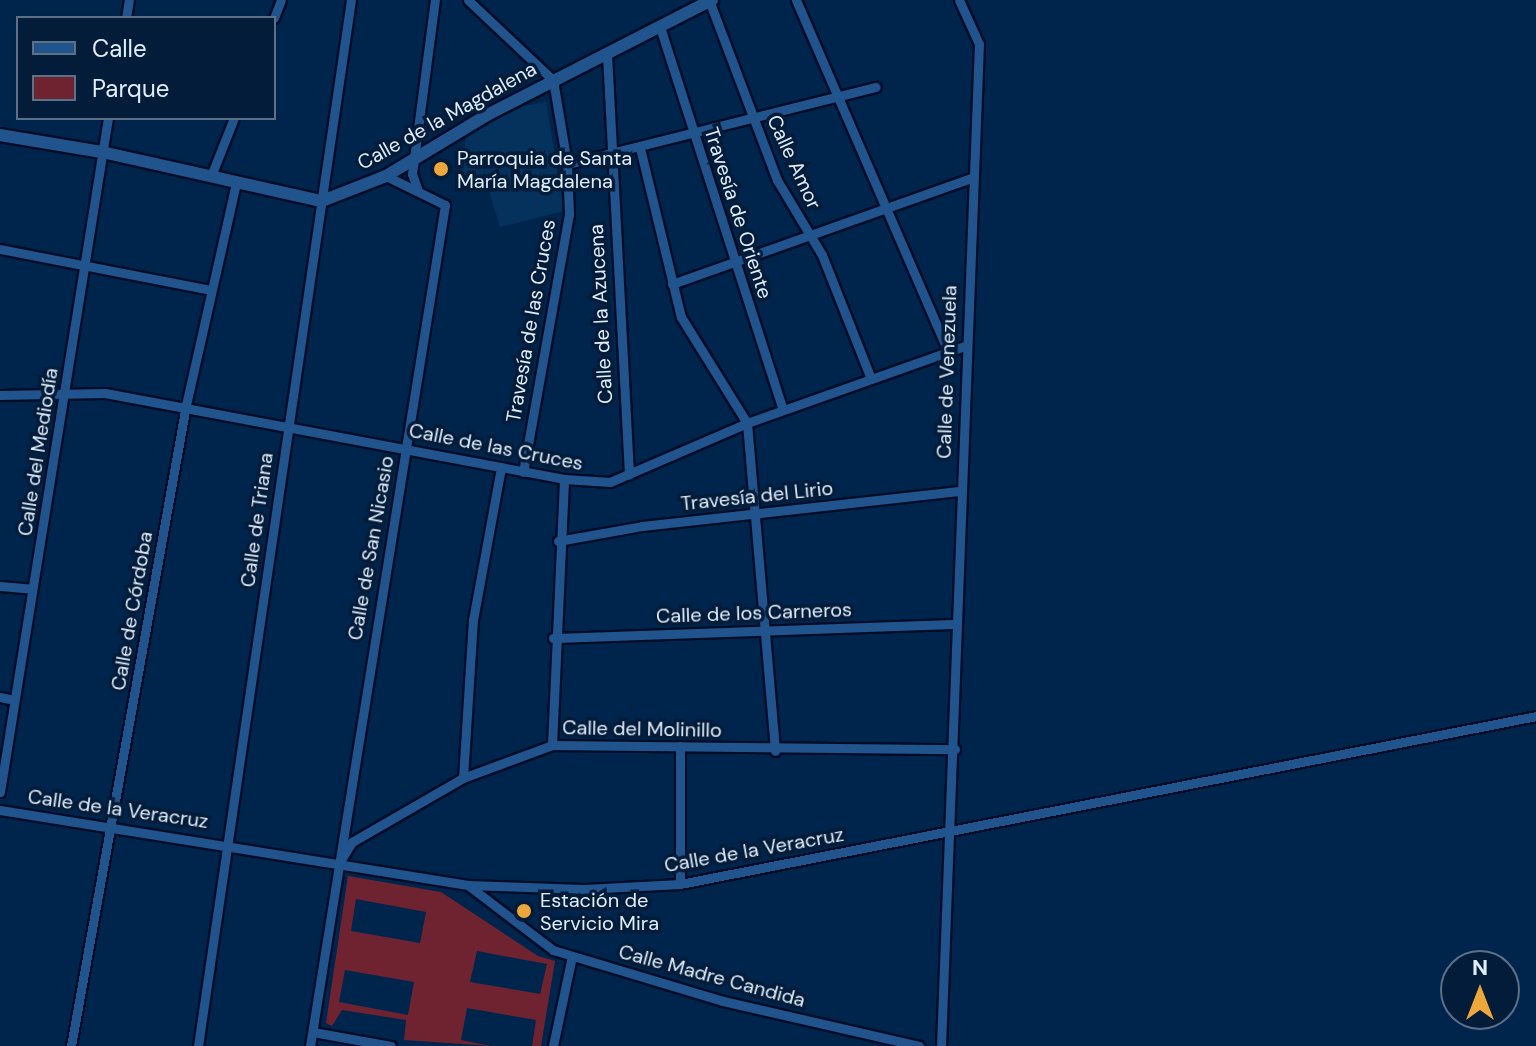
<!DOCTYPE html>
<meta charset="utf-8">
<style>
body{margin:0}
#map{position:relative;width:1536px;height:1046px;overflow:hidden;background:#00254d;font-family:"DM Sans",sans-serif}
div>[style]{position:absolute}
.built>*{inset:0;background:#05315d}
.green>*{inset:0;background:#6f2330}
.roads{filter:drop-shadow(2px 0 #000d29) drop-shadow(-2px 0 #000d29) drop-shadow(0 2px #000d29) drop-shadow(0 -2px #000d29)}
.minor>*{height:9px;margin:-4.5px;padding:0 4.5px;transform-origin:4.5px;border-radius:4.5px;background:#21548d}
.tertiary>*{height:12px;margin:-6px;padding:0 6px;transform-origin:6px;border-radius:6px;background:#21548d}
.dots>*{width:22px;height:22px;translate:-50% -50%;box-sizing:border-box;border:4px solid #021c39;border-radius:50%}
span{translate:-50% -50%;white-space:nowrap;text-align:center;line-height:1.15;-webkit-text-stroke:7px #021c39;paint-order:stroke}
.street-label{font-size:20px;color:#e2edfa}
.poi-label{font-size:20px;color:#e2edfa}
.left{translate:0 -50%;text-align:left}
.legend{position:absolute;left:16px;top:16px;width:260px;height:104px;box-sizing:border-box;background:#021c39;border:2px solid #5c7086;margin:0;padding:10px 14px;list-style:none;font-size:24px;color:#e2edfa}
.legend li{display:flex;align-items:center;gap:16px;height:40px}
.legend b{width:40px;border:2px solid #5c7086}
.north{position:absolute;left:1440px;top:950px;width:80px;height:80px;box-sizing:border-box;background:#021c39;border:2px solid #5c7086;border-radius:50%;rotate:0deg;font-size:22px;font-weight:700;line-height:32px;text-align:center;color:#e2edfa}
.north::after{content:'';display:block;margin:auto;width:28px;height:36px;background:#eea73d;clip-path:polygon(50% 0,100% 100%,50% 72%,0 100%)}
</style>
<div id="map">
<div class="built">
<div style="clip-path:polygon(546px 102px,564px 211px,500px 227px,486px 181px,459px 178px,467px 132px,511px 108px)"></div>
</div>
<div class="green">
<div style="clip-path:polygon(evenodd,348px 876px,441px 892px,538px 956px,555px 961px,541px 1046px,532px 1046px,536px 1020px,467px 1008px,461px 1040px,491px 1046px,404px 1040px,406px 1020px,342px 1010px,332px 1026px,326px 1023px,348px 876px,356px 899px,426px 912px,420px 943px,351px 931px,356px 899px,348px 876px,477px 951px,547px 964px,540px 994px,470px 982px,477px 951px,348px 876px,345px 970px,414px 982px,408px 1015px,339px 1002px,345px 970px)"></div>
</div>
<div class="roads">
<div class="minor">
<div style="left:468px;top:0;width:117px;rotate:43.3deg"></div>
<div style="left:553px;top:80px;width:85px;rotate:80.5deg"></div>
<div style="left:567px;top:164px;width:50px;rotate:87.7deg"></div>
<div style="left:569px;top:214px;width:262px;rotate:100.1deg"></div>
<div style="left:709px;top:0;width:192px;rotate:69.3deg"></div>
<div style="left:777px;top:180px;width:87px;rotate:59deg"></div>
<div style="left:822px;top:255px;width:133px;rotate:68.4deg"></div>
<div style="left:796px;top:0;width:383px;rotate:66.6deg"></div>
<div style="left:126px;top:18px;width:18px;rotate:-81deg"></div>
<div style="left:274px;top:18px;width:19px;rotate:-69deg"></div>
<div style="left:660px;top:27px;width:402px;rotate:72.2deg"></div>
<div style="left:607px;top:54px;width:421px;rotate:87deg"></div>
<div style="left:640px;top:148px;width:174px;rotate:76.4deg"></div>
<div style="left:681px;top:317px;width:125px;rotate:58.1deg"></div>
<div style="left:747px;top:423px;width:329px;rotate:85.1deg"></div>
<div style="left:567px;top:164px;width:318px;rotate:-14deg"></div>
<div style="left:211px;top:176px;width:62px;rotate:-68.4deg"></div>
<div style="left:418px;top:191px;width:18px;rotate:-109deg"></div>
<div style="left:412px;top:174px;width:176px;rotate:-82.5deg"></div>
<div style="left:0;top:249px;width:215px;rotate:11deg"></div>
<div style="left:672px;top:284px;width:318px;rotate:-19.5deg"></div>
<div style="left:0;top:395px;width:105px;rotate:-1.1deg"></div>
<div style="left:105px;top:393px;width:467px;rotate:10.6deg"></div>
<div style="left:564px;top:479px;width:46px;rotate:3.7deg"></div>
<div style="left:610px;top:482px;width:149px;rotate:-23.3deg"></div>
<div style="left:747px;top:423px;width:230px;rotate:-19.5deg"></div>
<div style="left:558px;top:541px;width:85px;rotate:-10.1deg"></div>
<div style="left:642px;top:526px;width:321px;rotate:-6.3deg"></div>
<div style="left:0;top:586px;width:32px;rotate:5deg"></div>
<div style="left:553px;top:638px;width:402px;rotate:-2deg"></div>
<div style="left:0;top:697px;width:14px;rotate:12deg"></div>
<div style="left:552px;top:745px;width:266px;rotate:-87.4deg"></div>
<div style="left:463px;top:778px;width:158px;rotate:-86.4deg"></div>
<div style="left:473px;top:620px;width:155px;rotate:-79.6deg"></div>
<div style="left:0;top:792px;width:683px;rotate:-80.9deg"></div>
<div style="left:0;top:810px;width:474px;rotate:9.1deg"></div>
<div style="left:468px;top:885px;width:116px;rotate:2deg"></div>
<div style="left:584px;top:889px;width:96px;rotate:-3deg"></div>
<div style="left:680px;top:884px;width:872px;rotate:-11.1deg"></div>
<div style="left:342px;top:858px;width:19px;rotate:-58deg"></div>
<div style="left:352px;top:842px;width:128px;rotate:-30deg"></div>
<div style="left:463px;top:778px;width:95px;rotate:-20.3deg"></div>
<div style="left:552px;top:745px;width:403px;rotate:0.6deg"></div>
<div style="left:680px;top:884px;width:138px;rotate:-90deg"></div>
<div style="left:469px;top:886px;width:106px;rotate:37.3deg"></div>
<div style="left:553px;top:950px;width:177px;rotate:16.7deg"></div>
<div style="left:723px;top:1001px;width:201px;rotate:12.9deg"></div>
<div style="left:313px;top:1032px;width:79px;rotate:10.2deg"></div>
<div style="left:71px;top:1046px;width:651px;rotate:-79.83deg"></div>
<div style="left:186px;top:405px;width:228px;rotate:-77.3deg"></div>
<div style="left:198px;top:1046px;width:1057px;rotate:-81.68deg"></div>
<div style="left:310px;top:1046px;width:852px;rotate:-80.88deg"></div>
<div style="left:445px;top:205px;width:66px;rotate:-153.8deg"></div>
<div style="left:553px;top:1046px;width:92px;rotate:-78.1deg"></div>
<div style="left:941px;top:1046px;width:1003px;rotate:-87.83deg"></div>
<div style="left:979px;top:44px;width:48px;rotate:-114.4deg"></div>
</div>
<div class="tertiary">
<div style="left:0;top:135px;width:103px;rotate:9.5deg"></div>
<div style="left:102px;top:152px;width:225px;rotate:12.6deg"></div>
<div style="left:322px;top:201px;width:69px;rotate:-21.3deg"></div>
<div style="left:386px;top:176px;width:118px;rotate:-31.1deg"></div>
<div style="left:487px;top:115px;width:253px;rotate:-27.1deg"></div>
</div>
</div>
<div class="dots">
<div style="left:441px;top:169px;background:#eea73d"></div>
<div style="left:524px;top:911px;background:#eea73d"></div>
</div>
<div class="street-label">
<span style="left:447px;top:116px;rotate:-29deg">Calle de la Magdalena</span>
<span style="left:794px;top:162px;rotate:65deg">Calle Amor</span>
<span style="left:738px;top:213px;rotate:72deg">Travesía de Oriente</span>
<span style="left:601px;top:314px;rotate:-93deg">Calle de la Azucena</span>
<span style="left:531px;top:321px;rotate:-80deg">Travesía de las Cruces</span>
<span style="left:947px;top:372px;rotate:-88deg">Calle de Venezuela</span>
<span style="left:496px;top:447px;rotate:11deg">Calle de las Cruces</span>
<span style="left:38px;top:452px;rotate:-81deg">Calle del Mediodía</span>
<span style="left:757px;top:496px;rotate:-6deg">Travesía del Lirio</span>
<span style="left:257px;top:520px;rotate:-82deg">Calle de Triana</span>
<span style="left:371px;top:548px;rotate:-80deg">Calle de San Nicasio</span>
<span style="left:132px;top:611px;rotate:-80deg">Calle de Córdoba</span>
<span style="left:754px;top:613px;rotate:-2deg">Calle de los Carneros</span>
<span style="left:642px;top:729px;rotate:1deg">Calle del Molinillo</span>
<span style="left:118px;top:809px;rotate:8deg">Calle de la Veracruz</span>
<span style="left:754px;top:850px;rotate:-10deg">Calle de la Veracruz</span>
<span style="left:712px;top:976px;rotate:15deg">Calle Madre Candida</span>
</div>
<div class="poi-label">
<span class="left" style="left:457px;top:170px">Parroquia de Santa<br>María Magdalena</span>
<span class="left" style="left:540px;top:912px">Estación de<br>Servicio Mira</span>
</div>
<ul class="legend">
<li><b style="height:10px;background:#21548d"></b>Calle</li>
<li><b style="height:22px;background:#6f2330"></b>Parque</li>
</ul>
<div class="north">N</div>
</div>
